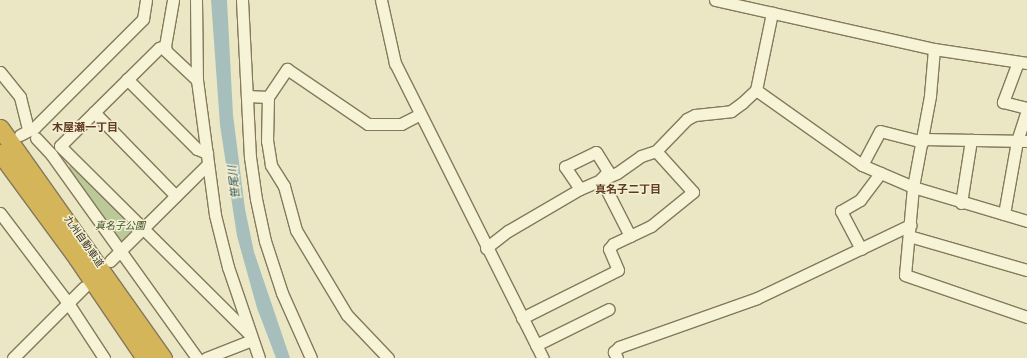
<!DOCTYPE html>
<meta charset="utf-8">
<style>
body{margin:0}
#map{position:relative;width:1027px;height:358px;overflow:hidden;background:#ebe7c4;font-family:Bitter,"Noto Sans JP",serif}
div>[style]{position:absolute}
.green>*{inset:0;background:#bbc999}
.water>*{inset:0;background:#a6bfbc}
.roads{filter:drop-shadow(1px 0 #85795c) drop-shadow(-1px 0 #85795c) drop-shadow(0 1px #85795c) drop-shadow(0 -1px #85795c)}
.minor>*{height:11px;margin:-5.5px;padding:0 5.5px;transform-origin:5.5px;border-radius:5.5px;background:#f7f3d7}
.highway>*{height:17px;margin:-8.5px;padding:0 8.5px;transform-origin:8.5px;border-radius:8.5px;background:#d5b55a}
span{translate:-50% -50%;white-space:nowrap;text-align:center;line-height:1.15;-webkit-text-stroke:3px #f3f0d3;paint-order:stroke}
.park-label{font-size:10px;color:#3f5127;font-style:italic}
.street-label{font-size:10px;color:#362e1f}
.neighbourhood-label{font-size:11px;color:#603921;font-weight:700}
.water-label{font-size:11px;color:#2f5055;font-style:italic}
</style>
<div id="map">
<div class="green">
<div style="clip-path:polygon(73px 163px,137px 228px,120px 245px,67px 169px)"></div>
</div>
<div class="water">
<div style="clip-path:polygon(211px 0,227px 0,233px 115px,245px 209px,254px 252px,290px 358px,276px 358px,257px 308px,237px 236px,220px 125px)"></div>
</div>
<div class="roads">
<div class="minor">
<div style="left:196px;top:0;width:80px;rotate:89.3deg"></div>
<div style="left:197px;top:80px;width:136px;rotate:82.4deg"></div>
<div style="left:215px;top:215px;width:54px;rotate:76deg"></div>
<div style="left:228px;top:267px;width:96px;rotate:71.2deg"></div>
<div style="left:242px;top:0;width:157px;rotate:87.1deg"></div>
<div style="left:250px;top:157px;width:42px;rotate:81.9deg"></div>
<div style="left:256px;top:199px;width:43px;rotate:77.9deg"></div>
<div style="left:265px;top:241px;width:55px;rotate:71.9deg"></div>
<div style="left:282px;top:293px;width:71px;rotate:66deg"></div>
<div style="left:381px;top:0;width:65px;rotate:77.5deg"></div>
<div style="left:395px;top:63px;width:330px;rotate:63.4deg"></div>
<div style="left:715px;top:0;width:224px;rotate:12.6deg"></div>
<div style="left:934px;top:49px;width:94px;rotate:8.6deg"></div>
<div style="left:165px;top:46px;width:47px;rotate:-80.1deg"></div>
<div style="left:934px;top:49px;width:47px;rotate:94.9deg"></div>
<div style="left:930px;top:96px;width:93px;rotate:100.6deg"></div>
<div style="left:913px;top:187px;width:88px;rotate:95.2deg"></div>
<div style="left:905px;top:275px;width:129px;rotate:19deg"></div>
<div style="left:1018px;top:62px;width:43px;rotate:110.6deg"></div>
<div style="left:1003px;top:102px;width:25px;rotate:14deg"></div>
<div style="left:0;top:72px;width:32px;rotate:51deg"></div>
<div style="left:20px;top:97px;width:34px;rotate:76deg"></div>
<div style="left:127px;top:79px;width:99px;rotate:45deg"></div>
<div style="left:197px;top:149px;width:11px;rotate:22deg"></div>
<div style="left:197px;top:80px;width:42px;rotate:-136.9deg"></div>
<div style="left:166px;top:51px;width:5px;rotate:-101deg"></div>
<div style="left:165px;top:46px;width:6px;rotate:162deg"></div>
<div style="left:159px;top:48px;width:139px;rotate:135.3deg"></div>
<div style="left:60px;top:146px;width:268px;rotate:44.8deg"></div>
<div style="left:756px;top:90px;width:130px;rotate:35.3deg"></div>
<div style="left:862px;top:165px;width:56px;rotate:23.3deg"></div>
<div style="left:913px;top:187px;width:119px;rotate:16.6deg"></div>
<div style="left:247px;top:96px;width:21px;rotate:3deg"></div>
<div style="left:94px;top:112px;width:117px;rotate:45.7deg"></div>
<div style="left:20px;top:135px;width:17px;rotate:-28deg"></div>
<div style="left:35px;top:127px;width:153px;rotate:-45deg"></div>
<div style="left:143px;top:19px;width:19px;rotate:-81deg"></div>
<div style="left:36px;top:138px;width:22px;rotate:47deg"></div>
<div style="left:51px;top:154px;width:251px;rotate:54.4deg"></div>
<div style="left:923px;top:139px;width:104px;rotate:1.1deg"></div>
<div style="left:862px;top:165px;width:38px;rotate:-62deg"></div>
<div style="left:880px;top:131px;width:44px;rotate:14.3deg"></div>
<div style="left:580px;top:189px;width:27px;rotate:-124deg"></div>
<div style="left:565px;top:167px;width:34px;rotate:-26deg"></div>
<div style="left:596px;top:152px;width:22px;rotate:58deg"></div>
<div style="left:608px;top:171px;width:11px;rotate:131deg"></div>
<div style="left:601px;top:179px;width:64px;rotate:63deg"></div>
<div style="left:961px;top:203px;width:64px;rotate:-81deg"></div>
<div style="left:0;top:213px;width:113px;rotate:52.9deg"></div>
<div style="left:68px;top:303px;width:66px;rotate:56.8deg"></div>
<div style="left:1004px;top:214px;width:74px;rotate:-79.9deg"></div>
<div style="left:1017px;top:141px;width:32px;rotate:-72deg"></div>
<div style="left:909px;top:236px;width:123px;rotate:16.1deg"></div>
<div style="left:486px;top:248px;width:28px;rotate:-38deg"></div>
<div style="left:508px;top:231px;width:83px;rotate:-30.3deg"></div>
<div style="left:580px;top:189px;width:40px;rotate:-23.4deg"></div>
<div style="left:617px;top:173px;width:29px;rotate:-35deg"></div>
<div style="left:641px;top:156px;width:16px;rotate:-18deg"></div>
<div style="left:656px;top:151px;width:45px;rotate:-45.9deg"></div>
<div style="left:687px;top:119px;width:9px;rotate:-27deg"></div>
<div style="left:695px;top:115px;width:36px;rotate:-6deg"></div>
<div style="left:731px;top:111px;width:14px;rotate:-36deg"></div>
<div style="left:742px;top:103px;width:19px;rotate:-43deg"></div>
<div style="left:756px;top:90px;width:79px;rotate:-78.3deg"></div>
<div style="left:861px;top:249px;width:43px;rotate:-117.8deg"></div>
<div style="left:841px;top:211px;width:22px;rotate:-30deg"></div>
<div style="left:860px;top:200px;width:34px;rotate:-53deg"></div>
<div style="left:110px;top:261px;width:138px;rotate:-44.7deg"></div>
<div style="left:522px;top:318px;width:107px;rotate:-26.6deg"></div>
<div style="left:618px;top:270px;width:23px;rotate:-113deg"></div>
<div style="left:609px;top:249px;width:6px;rotate:-51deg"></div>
<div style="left:613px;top:244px;width:42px;rotate:-25.3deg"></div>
<div style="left:651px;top:226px;width:54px;rotate:-39deg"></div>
<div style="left:693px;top:192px;width:55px;rotate:-132.1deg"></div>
<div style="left:536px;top:345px;width:81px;rotate:-26.3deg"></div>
<div style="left:13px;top:358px;width:100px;rotate:-45deg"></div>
<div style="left:206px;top:358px;width:49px;rotate:-21.4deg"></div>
<div style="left:388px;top:358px;width:59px;rotate:-133.6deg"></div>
<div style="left:347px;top:315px;width:99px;rotate:-121deg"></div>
<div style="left:296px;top:230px;width:46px;rotate:-105.3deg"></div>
<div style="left:284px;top:186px;width:25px;rotate:-122deg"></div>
<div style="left:271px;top:165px;width:24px;rotate:-99deg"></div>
<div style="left:267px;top:141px;width:44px;rotate:-88.7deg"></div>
<div style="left:268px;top:97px;width:34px;rotate:-56deg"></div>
<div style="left:287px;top:69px;width:98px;rotate:34.2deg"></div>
<div style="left:368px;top:124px;width:33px"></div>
<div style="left:401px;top:124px;width:20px;rotate:-27deg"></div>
<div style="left:617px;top:358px;width:7px;rotate:-117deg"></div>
<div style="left:614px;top:352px;width:7px;rotate:-45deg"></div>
<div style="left:619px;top:347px;width:146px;rotate:-19.5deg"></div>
<div style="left:757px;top:298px;width:170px;rotate:-25.5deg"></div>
</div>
<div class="highway">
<div style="left:0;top:128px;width:282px;rotate:54.7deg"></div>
<div style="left:0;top:153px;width:130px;rotate:53.7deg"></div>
<div style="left:77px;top:258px;width:121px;rotate:55.8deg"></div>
</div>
</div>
<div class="park-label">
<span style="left:120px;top:227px">真名子公園</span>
</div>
<div class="street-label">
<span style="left:83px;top:242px;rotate:55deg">九州自動車道</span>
</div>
<div class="neighbourhood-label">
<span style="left:85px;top:128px">木屋瀬一丁目</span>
<span style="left:628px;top:190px">真名子二丁目</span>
</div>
<div class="water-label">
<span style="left:235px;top:182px;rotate:-97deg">笹尾川</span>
</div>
</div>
